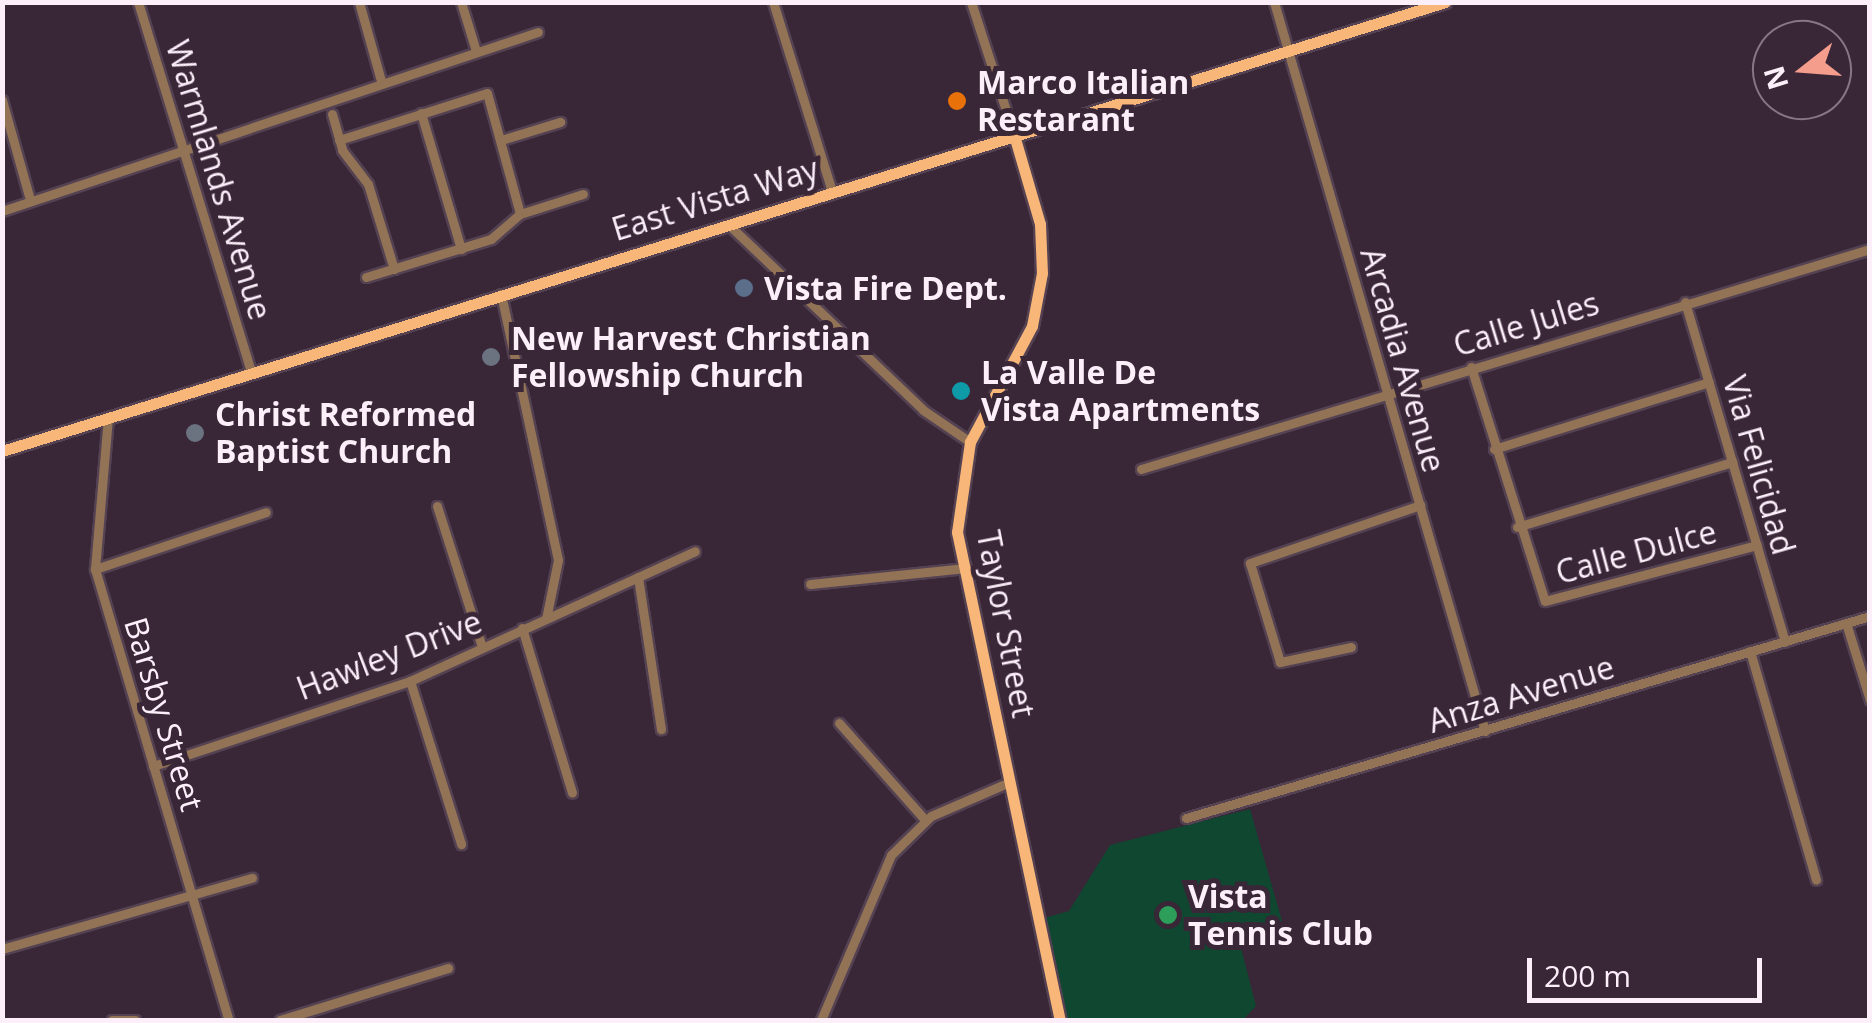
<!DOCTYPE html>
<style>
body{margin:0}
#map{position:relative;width:1872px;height:1023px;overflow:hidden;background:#392637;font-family:"Open Sans",sans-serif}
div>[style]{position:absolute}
.green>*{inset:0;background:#0f4731}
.roads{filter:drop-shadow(2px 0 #544252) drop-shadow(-2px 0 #544252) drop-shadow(0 2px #544252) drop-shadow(0 -2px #544252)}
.minor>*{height:9px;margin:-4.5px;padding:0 4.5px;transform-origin:4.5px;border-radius:4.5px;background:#937355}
.major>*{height:11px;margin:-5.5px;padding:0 5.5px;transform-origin:5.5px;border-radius:5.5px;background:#f8b678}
.dots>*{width:28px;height:28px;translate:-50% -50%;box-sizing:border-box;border:5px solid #392637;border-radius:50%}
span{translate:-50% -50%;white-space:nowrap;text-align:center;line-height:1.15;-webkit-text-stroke:10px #392637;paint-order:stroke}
.poi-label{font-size:32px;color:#fceffa;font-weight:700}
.left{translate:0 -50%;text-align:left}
.street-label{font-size:32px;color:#fceffa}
.frame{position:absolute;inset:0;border:5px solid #fceffa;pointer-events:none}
.north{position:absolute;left:1752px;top:20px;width:100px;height:100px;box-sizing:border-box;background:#392637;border:2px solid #877685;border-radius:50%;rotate:253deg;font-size:28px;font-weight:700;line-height:40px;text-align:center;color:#fceffa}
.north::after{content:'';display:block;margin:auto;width:35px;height:45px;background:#f49d8c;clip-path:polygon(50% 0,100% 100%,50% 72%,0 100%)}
.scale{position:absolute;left:1527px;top:958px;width:235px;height:45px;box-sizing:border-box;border:5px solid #fceffa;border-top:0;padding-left:12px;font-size:30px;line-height:35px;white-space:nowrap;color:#fceffa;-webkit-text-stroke:8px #392637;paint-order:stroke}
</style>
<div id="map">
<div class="green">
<div style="clip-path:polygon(1250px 809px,1282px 921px,1238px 936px,1256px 1006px,1243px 1020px,1061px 1020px,1040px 919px,1069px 911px,1110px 845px)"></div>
</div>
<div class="roads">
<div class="minor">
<div style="left:138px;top:2px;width:387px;rotate:73deg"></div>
<div style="left:359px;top:2px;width:82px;rotate:74.4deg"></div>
<div style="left:461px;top:2px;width:51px;rotate:73deg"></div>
<div style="left:773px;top:2px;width:198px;rotate:72.7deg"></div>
<div style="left:971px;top:2px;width:140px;rotate:72.1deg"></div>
<div style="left:1274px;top:2px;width:759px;rotate:73.86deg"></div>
<div style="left:2px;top:100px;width:100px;rotate:74.3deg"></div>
<div style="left:421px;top:113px;width:142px;rotate:73.6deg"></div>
<div style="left:332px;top:114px;width:37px;rotate:74deg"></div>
<div style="left:342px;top:150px;width:43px;rotate:52.6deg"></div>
<div style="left:368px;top:184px;width:89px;rotate:73deg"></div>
<div style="left:339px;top:140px;width:155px;rotate:-17.6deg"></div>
<div style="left:487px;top:93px;width:125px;rotate:74.7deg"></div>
<div style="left:501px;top:140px;width:62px;rotate:-17deg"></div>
<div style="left:2px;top:211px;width:565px;rotate:-18.47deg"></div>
<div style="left:520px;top:214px;width:66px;rotate:-17.6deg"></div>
<div style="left:728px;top:224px;width:269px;rotate:43.6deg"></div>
<div style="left:923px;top:410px;width:57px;rotate:34.2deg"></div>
<div style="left:366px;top:277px;width:131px;rotate:-16.9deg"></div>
<div style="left:491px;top:239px;width:38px;rotate:-41deg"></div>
<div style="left:501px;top:294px;width:272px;rotate:77.9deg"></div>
<div style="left:558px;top:560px;width:60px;rotate:101.5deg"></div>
<div style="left:1685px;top:302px;width:354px;rotate:73.6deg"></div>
<div style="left:1471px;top:367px;width:245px;rotate:72.5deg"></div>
<div style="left:1545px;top:601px;width:219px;rotate:-14.8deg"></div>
<div style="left:108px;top:417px;width:153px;rotate:94.9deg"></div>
<div style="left:95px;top:569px;width:470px;rotate:73.5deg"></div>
<div style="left:1494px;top:449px;width:225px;rotate:-17.3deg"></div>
<div style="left:1141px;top:469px;width:761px;rotate:-16.79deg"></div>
<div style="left:437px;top:506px;width:148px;rotate:72.3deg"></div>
<div style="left:1517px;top:527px;width:225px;rotate:-16.8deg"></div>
<div style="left:95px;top:569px;width:180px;rotate:-18.4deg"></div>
<div style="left:638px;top:577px;width:154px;rotate:81.4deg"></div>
<div style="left:810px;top:584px;width:157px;rotate:-5.9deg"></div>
<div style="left:1846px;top:623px;width:81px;rotate:72.7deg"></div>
<div style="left:522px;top:628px;width:172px;rotate:73.1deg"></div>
<div style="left:1351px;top:647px;width:73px;rotate:168.1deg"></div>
<div style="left:1280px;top:662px;width:103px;rotate:-106.9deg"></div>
<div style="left:1250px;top:563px;width:180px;rotate:-18.8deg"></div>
<div style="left:1750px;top:651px;width:238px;rotate:73.9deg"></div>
<div style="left:410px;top:681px;width:171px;rotate:72.6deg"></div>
<div style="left:839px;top:723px;width:130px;rotate:48.4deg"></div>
<div style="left:153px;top:766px;width:271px;rotate:-18.3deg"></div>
<div style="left:410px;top:681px;width:313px;rotate:-24.5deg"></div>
<div style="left:1186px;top:818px;width:713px;rotate:-16.45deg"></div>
<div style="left:2px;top:949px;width:260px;rotate:-15.9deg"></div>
<div style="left:112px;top:1020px;width:23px"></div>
<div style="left:280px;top:1020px;width:176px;rotate:-17.2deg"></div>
<div style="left:821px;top:1020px;width:179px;rotate:-67deg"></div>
<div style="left:891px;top:855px;width:56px;rotate:-44.3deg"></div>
<div style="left:931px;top:816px;width:86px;rotate:-23.3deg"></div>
</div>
<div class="major">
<div style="left:1014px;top:135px;width:93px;rotate:73.7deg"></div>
<div style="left:1040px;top:224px;width:49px;rotate:87.7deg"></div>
<div style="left:1042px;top:273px;width:54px;rotate:100.7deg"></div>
<div style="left:1032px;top:326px;width:132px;rotate:118.1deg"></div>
<div style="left:970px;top:442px;width:91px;rotate:98.2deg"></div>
<div style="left:957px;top:532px;width:499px;rotate:78.1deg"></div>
<div style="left:2px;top:451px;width:1511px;rotate:-17.28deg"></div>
</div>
</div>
<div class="dots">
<div style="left:957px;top:101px;background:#e8710a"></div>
<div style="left:744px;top:288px;background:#5c6f8a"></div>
<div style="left:491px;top:357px;background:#6b7280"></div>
<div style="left:961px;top:391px;background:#0f9aa8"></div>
<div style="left:195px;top:433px;background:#6b7280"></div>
<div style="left:1168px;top:915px;background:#2e9e5b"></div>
</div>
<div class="poi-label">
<span class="left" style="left:977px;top:101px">Marco Italian<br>Restarant</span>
<span class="left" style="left:764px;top:288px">Vista Fire Dept.</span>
<span class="left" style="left:511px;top:357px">New Harvest Christian<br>Fellowship Church</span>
<span class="left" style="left:981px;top:391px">La Valle De<br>Vista Apartments</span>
<span class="left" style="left:215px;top:433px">Christ Reformed<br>Baptist Church</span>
<span class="left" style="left:1188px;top:915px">Vista<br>Tennis Club</span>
</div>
<div class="street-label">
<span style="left:219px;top:180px;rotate:73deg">Warmlands Avenue</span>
<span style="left:715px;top:199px;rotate:-17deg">East Vista Way</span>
<span style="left:1526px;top:324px;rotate:-17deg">Calle Jules</span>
<span style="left:1403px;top:360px;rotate:74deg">Arcadia Avenue</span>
<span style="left:1759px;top:465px;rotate:74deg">Via Felicidad</span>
<span style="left:1636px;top:552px;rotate:-15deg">Calle Dulce</span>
<span style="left:1006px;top:624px;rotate:79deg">Taylor Street</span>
<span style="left:389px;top:655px;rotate:-21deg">Hawley Drive</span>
<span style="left:1521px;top:694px;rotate:-17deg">Anza Avenue</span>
<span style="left:164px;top:714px;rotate:73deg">Barsby Street</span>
</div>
<div class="frame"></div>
<div class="north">N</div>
<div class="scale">200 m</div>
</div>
